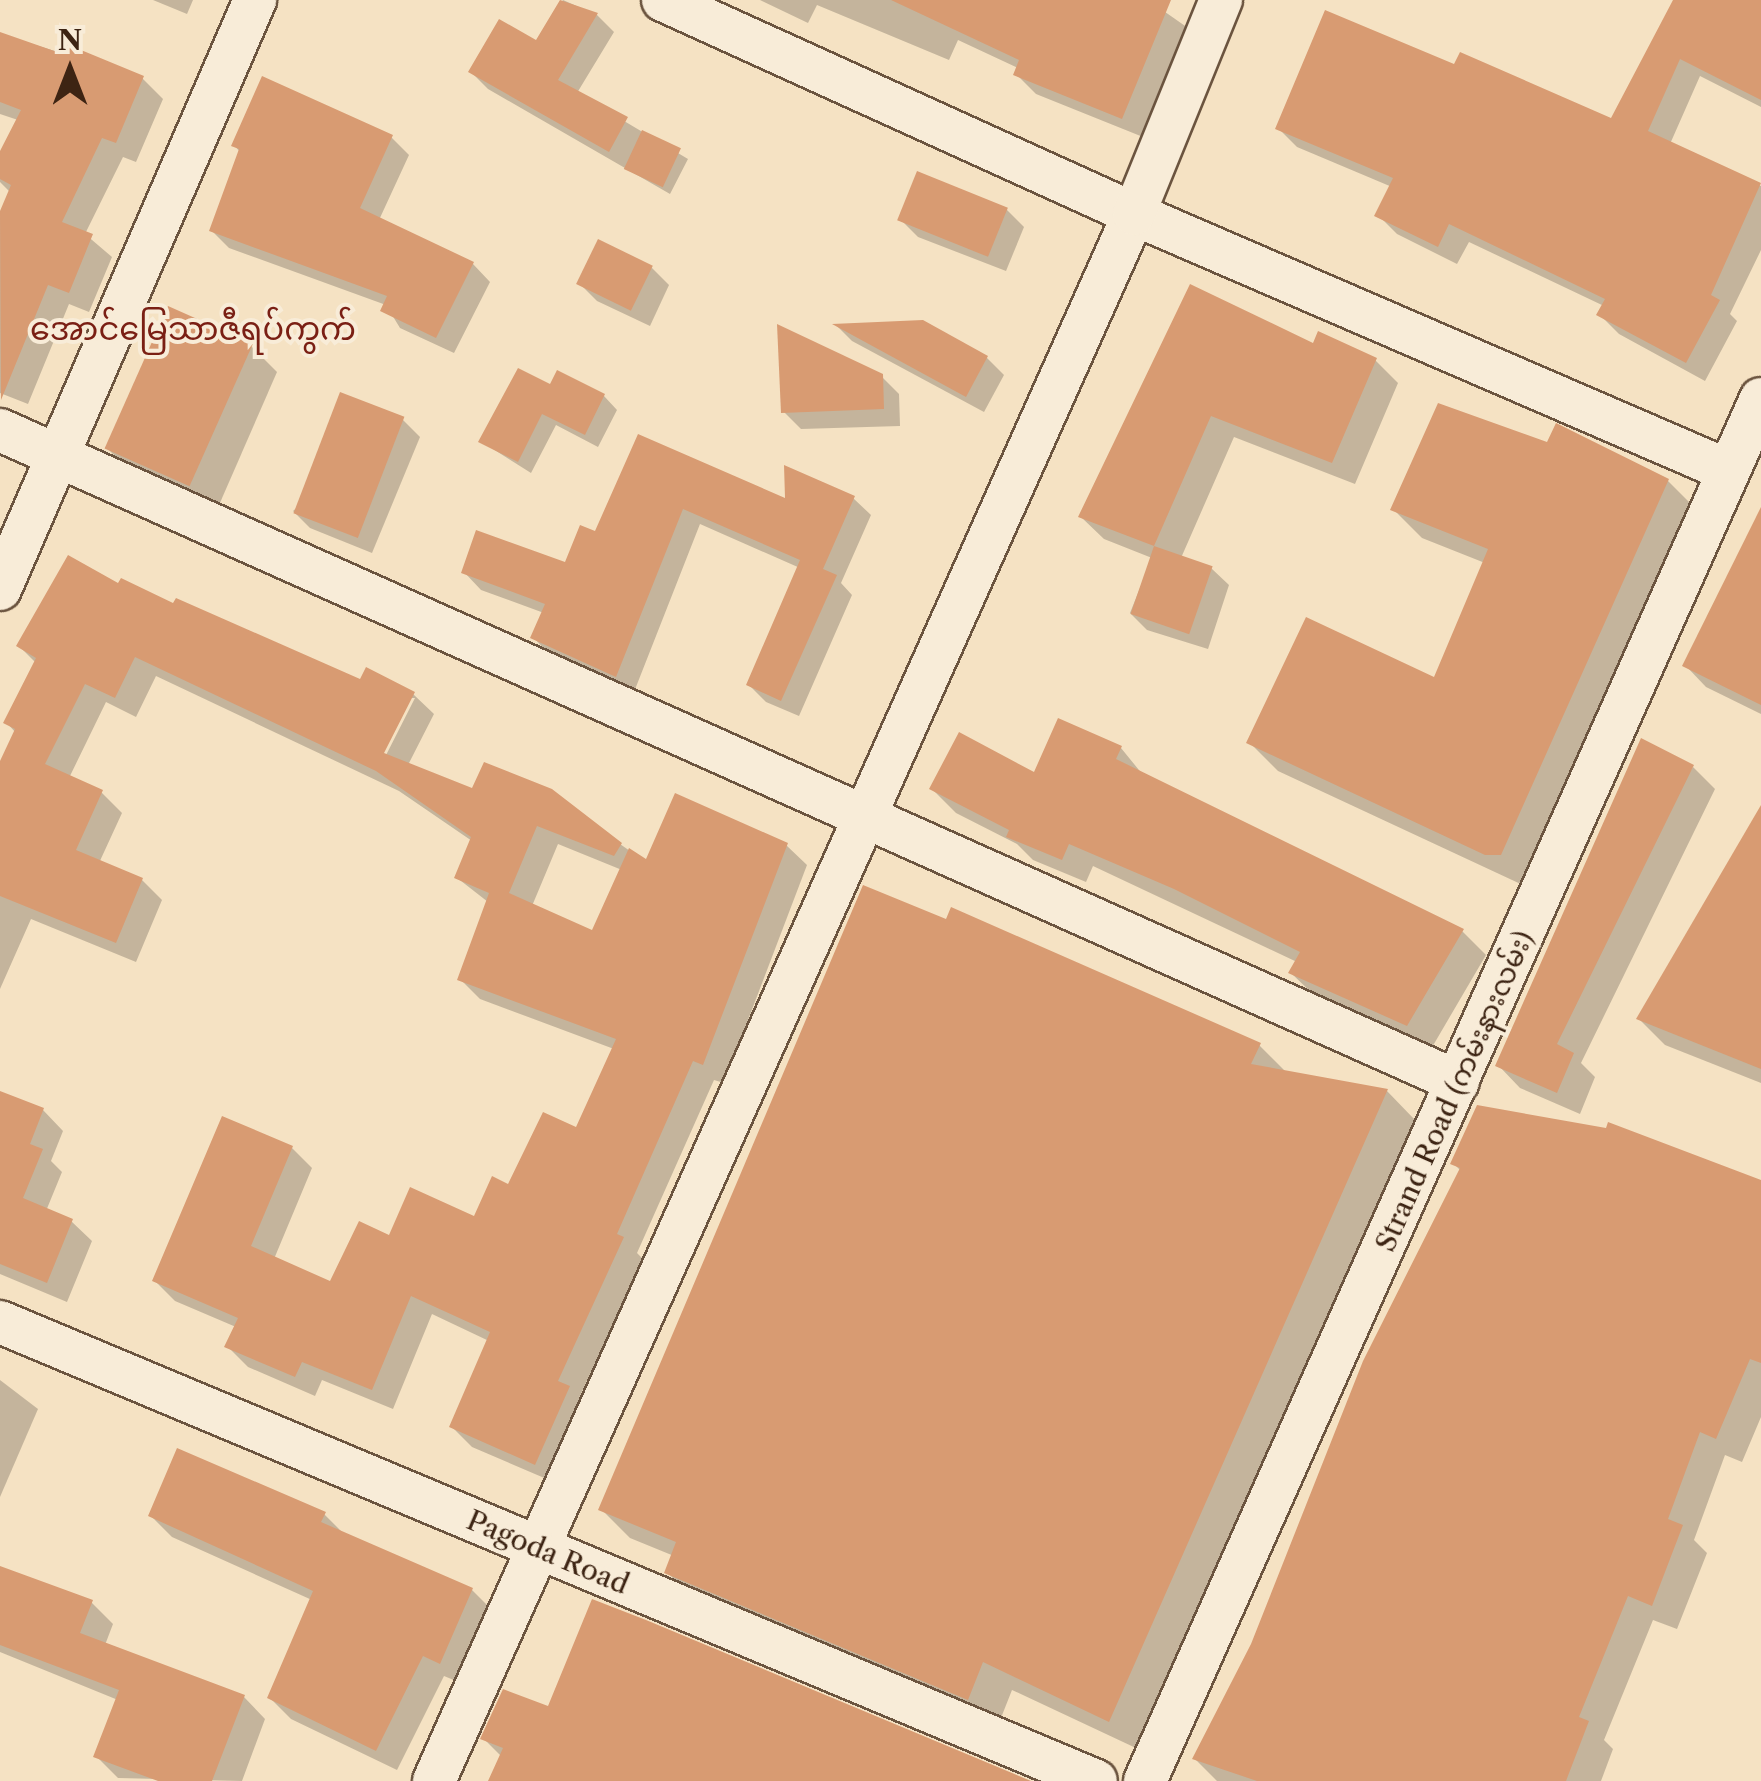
<!DOCTYPE html>
<meta charset="utf-8">
<style>
body{margin:0}
#map{position:relative;width:1761px;height:1781px;overflow:hidden;background:#f5e2c3;font-family:"Libre Caslon Text","Noto Sans Myanmar",serif}
div>[style]{position:absolute}
.shadow>*{inset:0;background:#0003}
.building>*{inset:0;background:#d89b72;transform-origin:0 0}
.roads{filter:drop-shadow(2px 0 #6b543f) drop-shadow(-2px 0 #6b543f) drop-shadow(0 2px #6b543f) drop-shadow(0 -2px #6b543f)}
.street>*{height:42px;margin:-21px;padding:0 21px;transform-origin:21px;border-radius:21px;background:#f8ecd8}
span{translate:-50% -50%;white-space:nowrap;text-align:center;line-height:1.15;-webkit-text-stroke:8px #f8ecd8;paint-order:stroke}
.street-label{font-size:28px;color:#3d2413}
.quarter-label{font-size:32px;color:#7a1f14}
.north{position:absolute;left:20px;top:20px;width:100px;height:100px;-webkit-text-stroke:8px #f8ecd8;paint-order:stroke;rotate:0deg;font-size:28px;font-weight:700;line-height:40px;text-align:center;color:#3d2413}
.north::after{content:'';display:block;margin:auto;width:35px;height:45px;background:#3d2413;clip-path:polygon(50% 0,100% 100%,50% 72%,0 100%)}
</style>
<div id="map">
<div class="shadow">
<div style="clip-path:polygon(153px 0,193px 0,187px 14px)"></div>
<div style="clip-path:polygon(563px 0,597px 15px,614px 32px,577px 93px,688px 159px,670px 194px,488px 89px,471px 72px,537px 44px)"></div>
<div style="clip-path:polygon(760px 0,1148px 0,1188px 28px,1143px 137px,1036px 94px,1016px 74px,1018px 68px,958px 40px,949px 60px,817px 5px,808px 23px)"></div>
<div style="clip-path:polygon(1676px 0,1761px 0,1761px 107px,1700px 76px,1670px 144px,1761px 186px,1761px 250px,1730px 314px,1737px 321px,1705px 381px,1619px 334px,1599px 314px,1604px 306px,1469px 242px,1457px 264px,1397px 234px,1378px 215px,1392px 187px,1297px 147px,1278px 128px,1455px 67px,1612px 121px)"></div>
<div style="clip-path:polygon(0 34px,142px 78px,163px 99px,136px 162px,123px 157px,85px 234px,112px 257px,89px 312px,69px 304px,28px 404px,0 393px,0 217px,10px 192px,0 182px,0 156px,18px 120px,0 114px)"></div>
<div style="clip-path:polygon(391px 137px,409px 155px,379px 220px,473px 264px,490px 282px,454px 353px,400px 328px,386px 305px,229px 248px,212px 231px,240px 152px,234px 145px)"></div>
<div style="clip-path:polygon(1007px 210px,1024px 227px,1006px 271px,918px 237px,901px 220px)"></div>
<div style="clip-path:polygon(652px 268px,669px 285px,650px 326px,597px 301px,580px 284px)"></div>
<div style="clip-path:polygon(1192px 288px,1314px 347px,1375px 360px,1398px 383px,1355px 484px,1234px 437px,1181px 558px,1211px 568px,1229px 585px,1208px 649px,1147px 630px,1130px 613px,1152px 558px,1104px 539px,1081px 517px)"></div>
<div style="clip-path:polygon(837px 326px,987px 358px,1004px 375px,984px 412px,852px 341px)"></div>
<div style="clip-path:polygon(251px 346px,277px 372px,216px 512px,134px 475px,108px 449px)"></div>
<div style="clip-path:polygon(881px 376px,899px 394px,900px 426px,801px 429px,784px 412px)"></div>
<div style="clip-path:polygon(551px 388px,604px 396px,617px 410px,598px 447px,556px 425px,531px 473px,482px 442px)"></div>
<div style="clip-path:polygon(402px 419px,420px 437px,372px 553px,310px 528px,293px 511px)"></div>
<div style="clip-path:polygon(639px 437px,788px 502px,853px 498px,871px 515px,841px 583px,852px 595px,799px 716px,766px 702px,749px 685px,800px 568px,700px 524px,634px 692px,550px 655px,533px 637px,544px 613px,481px 590px,464px 572px,567px 565px,596px 534px)"></div>
<div style="clip-path:polygon(1548px 445px,1668px 481px,1696px 509px,1527px 887px,1278px 771px,1250px 743px,1436px 680px,1485px 563px,1422px 538px,1393px 509px)"></div>
<div style="clip-path:polygon(1761px 516px,1761px 714px,1706px 687px,1686px 666px)"></div>
<div style="clip-path:polygon(evenodd,119px 587px,361px 683px,413px 694px,434px 714px,408px 765px,620px 844px,647px 863px,786px 845px,807px 865px,724px 1083px,714px 1080px,637px 1253px,643px 1259px,579px 1398px,589px 1409px,556px 1483px,472px 1447px,452px 1427px,489px 1341px,432px 1314px,393px 1409px,322px 1380px,315px 1396px,248px 1367px,227px 1346px,236px 1327px,175px 1301px,155px 1281px,292px 1148px,312px 1168px,274px 1259px,331px 1284px,390px 1239px,475px 1220px,577px 1130px,614px 1049px,480px 999px,460px 979px,488px 902px,456px 877px,472px 841px,399px 791px,156px 676px,136px 717px,106px 702px,69px 778px,101px 792px,122px 813px,99px 863px,142px 880px,162px 900px,136px 962px,31px 919px,0 989px,0 767px,16px 733px,6px 722px,36px 663px,19px 646px,119px 587px,409px 698px,415px 698px,381px 765px,377px 763px,409px 698px,119px 587px,558px 844px,622px 870px,593px 933px,532px 906px,558px 844px)"></div>
<div style="clip-path:polygon(1121px 748px,1143px 775px,1462px 931px,1486px 955px,1431px 1049px,1315px 996px,1291px 973px,1297px 962px,1093px 866px,1086px 882px,1033px 860px,1017px 844px,956px 813px,932px 789px,1036px 776px)"></div>
<div style="clip-path:polygon(1693px 767px,1715px 789px,1581px 1063px,1595px 1077px,1580px 1114px,1520px 1088px,1498px 1065px)"></div>
<div style="clip-path:polygon(1761px 810px,1761px 1083px,1665px 1045px,1639px 1019px)"></div>
<div style="clip-path:polygon(1259px 1045px,1287px 1073px,1387px 1091px,1415px 1120px,1138px 1749px,1012px 1690px,997px 1728px,696px 1602px,667px 1572px,674px 1556px,630px 1538px,601px 1509px)"></div>
<div style="clip-path:polygon(0 1093px,43px 1110px,63px 1131px,51px 1161px,62px 1172px,46px 1211px,71px 1221px,92px 1241px,67px 1302px,0 1274px)"></div>
<div style="clip-path:polygon(1453px 1163px,1761px 1182px,1761px 1417px,1742px 1462px,1725px 1455px,1694px 1540px,1707px 1553px,1677px 1629px,1653px 1620px,1604px 1740px,1613px 1749px,1601px 1781px,1217px 1781px,1195px 1759px,1253px 1645px,1461px 1171px)"></div>
<div style="clip-path:polygon(0 1380px,38px 1409px,0 1497px)"></div>
<div style="clip-path:polygon(324px 1514px,345px 1535px,472px 1590px,493px 1611px,461px 1683px,444px 1676px,397px 1770px,291px 1719px,270px 1698px,312px 1600px,172px 1537px,151px 1516px)"></div>
<div style="clip-path:polygon(0 1568px,91px 1602px,113px 1624px,105px 1645px,244px 1697px,265px 1719px,242px 1781px,118px 1778px,96px 1756px,118px 1700px,0 1652px)"></div>
<div style="clip-path:polygon(549px 1710px,1029px 1781px,492px 1781px,502px 1757px,483px 1738px)"></div>
</div>
<div class="building">
<div style="clip-path:polygon(560px 0,598px 13px,558px 80px,628px 117px,609px 152px,468px 72px,499px 19px,536px 40px)"></div>
<div style="clip-path:polygon(891px 0,1171px 0,1122px 119px,1013px 75px,1019px 60px)"></div>
<div style="clip-path:polygon(1673px 0,1761px 0,1761px 100px,1680px 59px,1648px 131px,1761px 183px,1711px 295px,1720px 300px,1686px 363px,1596px 315px,1605px 299px,1449px 224px,1438px 247px,1374px 216px,1393px 178px,1275px 129px,1325px 10px,1454px 64px,1460px 52px,1611px 118px)"></div>
<div style="clip-path:polygon(0 32px,60px 53px,64px 43px,144px 76px,116px 143px,102px 138px,62px 222px,93px 234px,69px 293px,48px 285px,1px 400px,0 211px,11px 185px,0 179px,0 151px,21px 110px,0 102px)"></div>
<div style="clip-path:polygon(262px 76px,393px 135px,360px 208px,474px 262px,436px 338px,380px 311px,387px 296px,209px 231px,239px 149px,231px 146px)"></div>
<div style="left:642px;top:130px;width:43px;height:43px;rotate:25deg"></div>
<div style="left:917px;top:171px;width:98px;height:53px;rotate:22deg"></div>
<div style="left:598px;top:239px;width:61px;height:50px;rotate:26deg"></div>
<div style="clip-path:polygon(1190px 284px,1313px 343px,1318px 331px,1377px 358px,1332px 463px,1211px 416px,1154px 546px,1078px 517px)"></div>
<div style="left:168px;top:306px;width:93px;height:156px;rotate:24deg"></div>
<div style="clip-path:polygon(923px 320px,988px 356px,966px 397px,832px 324px)"></div>
<div style="clip-path:polygon(777px 324px,883px 374px,884px 409px,781px 413px)"></div>
<div style="clip-path:polygon(518px 368px,550px 384px,557px 370px,605px 394px,585px 435px,542px 414px,518px 462px,478px 442px)"></div>
<div style="left:340px;top:392px;width:69px;height:130px;rotate:21deg"></div>
<div style="clip-path:polygon(1438px 403px,1547px 442px,1556px 423px,1669px 479px,1501px 855px,1485px 855px,1246px 743px,1306px 617px,1434px 677px,1488px 549px,1390px 510px)"></div>
<div style="clip-path:polygon(638px 434px,785px 498px,784px 465px,855px 496px,823px 569px,837px 575px,781px 701px,746px 685px,800px 560px,683px 509px,616px 677px,530px 638px,545px 604px,461px 573px,476px 530px,565px 562px,580px 525px,595px 531px)"></div>
<div style="clip-path:polygon(1761px 507px,1761px 705px,1682px 666px)"></div>
<div style="left:1154px;top:546px;width:62px;height:72px;rotate:19deg"></div>
<div style="clip-path:polygon(68px 555px,118px 583px,121px 578px,173px 603px,176px 598px,360px 679px,366px 667px,415px 692px,384px 753px,472px 788px,484px 762px,552px 789px,622px 843px,614px 856px,537px 826px,509px 893px,592px 930px,629px 848px,646px 859px,675px 793px,788px 843px,703px 1065px,693px 1061px,617px 1234px,624px 1237px,558px 1381px,570px 1386px,535px 1465px,449px 1427px,490px 1332px,411px 1296px,372px 1390px,302px 1362px,295px 1377px,224px 1347px,238px 1318px,152px 1281px,222px 1116px,293px 1146px,251px 1246px,330px 1281px,359px 1221px,389px 1235px,410px 1187px,474px 1216px,492px 1176px,508px 1184px,543px 1112px,576px 1127px,616px 1039px,457px 980px,489px 893px,454px 878px,471px 837px,376px 771px,135px 657px,115px 698px,85px 684px,45px 764px,103px 790px,76px 850px,143px 878px,116px 943px,0 896px,0 761px,15px 729px,3px 723px,36px 658px,16px 646px)"></div>
<div style="clip-path:polygon(1058px 718px,1122px 746px,1116px 759px,1464px 929px,1407px 1026px,1288px 973px,1300px 952px,1174px 889px,1069px 844px,1062px 860px,1006px 837px,1009px 830px,929px 789px,959px 732px,1034px 772px)"></div>
<div style="clip-path:polygon(1641px 738px,1694px 765px,1557px 1044px,1574px 1053px,1557px 1093px,1495px 1066px)"></div>
<div style="clip-path:polygon(1761px 805px,1761px 1069px,1636px 1019px)"></div>
<div style="clip-path:polygon(863px 885px,946px 919px,951px 907px,1261px 1043px,1251px 1064px,1388px 1089px,1109px 1722px,983px 1662px,968px 1700px,664px 1573px,676px 1542px,598px 1510px)"></div>
<div style="clip-path:polygon(0 1091px,44px 1108px,30px 1144px,43px 1149px,23px 1198px,73px 1219px,47px 1283px,0 1264px)"></div>
<div style="clip-path:polygon(1477px 1105px,1606px 1128px,1608px 1122px,1761px 1180px,1761px 1363px,1750px 1359px,1716px 1439px,1700px 1432px,1668px 1519px,1683px 1525px,1652px 1606px,1628px 1596px,1579px 1717px,1589px 1721px,1566px 1781px,1257px 1781px,1192px 1759px,1251px 1644px,1363px 1361px,1460px 1168px,1450px 1164px)"></div>
<div style="clip-path:polygon(177px 1448px,326px 1512px,321px 1522px,473px 1588px,440px 1664px,423px 1656px,376px 1751px,267px 1698px,313px 1591px,148px 1516px)"></div>
<div style="clip-path:polygon(0 1566px,93px 1600px,80px 1633px,245px 1695px,212px 1781px,158px 1781px,93px 1757px,119px 1690px,0 1645px)"></div>
<div style="clip-path:polygon(592px 1599px,646px 1620px,1031px 1781px,488px 1781px,503px 1748px,480px 1739px,503px 1689px,548px 1706px)"></div>
</div>
<div class="roads">
<div class="street">
<div style="left:663px;top:0;width:517px;rotate:24.43deg"></div>
<div style="left:1134px;top:214px;width:648px;rotate:23.36deg"></div>
<div style="left:0;top:430px;width:1597px;rotate:24.09deg"></div>
<div style="left:0;top:589px;width:642px;rotate:-66.59deg"></div>
<div style="left:0;top:1322px;width:1188px;rotate:22.72deg"></div>
<div style="left:434px;top:1781px;width:1716px;rotate:-65.93deg"></div>
<div style="left:1134px;top:214px;width:231px;rotate:-67.9deg"></div>
<div style="left:1145px;top:1781px;width:1513px;rotate:-65.98deg"></div>
</div>
</div>
<div class="street-label">
<span style="left:1454px;top:1091px;rotate:-66deg">Strand Road (ကမ်းနားလမ်း)</span>
<span style="left:548px;top:1552px;rotate:23deg">Pagoda Road</span>
</div>
<div class="quarter-label">
<span style="left:193px;top:329px">အောင်မြေသာဇီရပ်ကွက်</span>
</div>
<div class="north">N</div>
</div>
